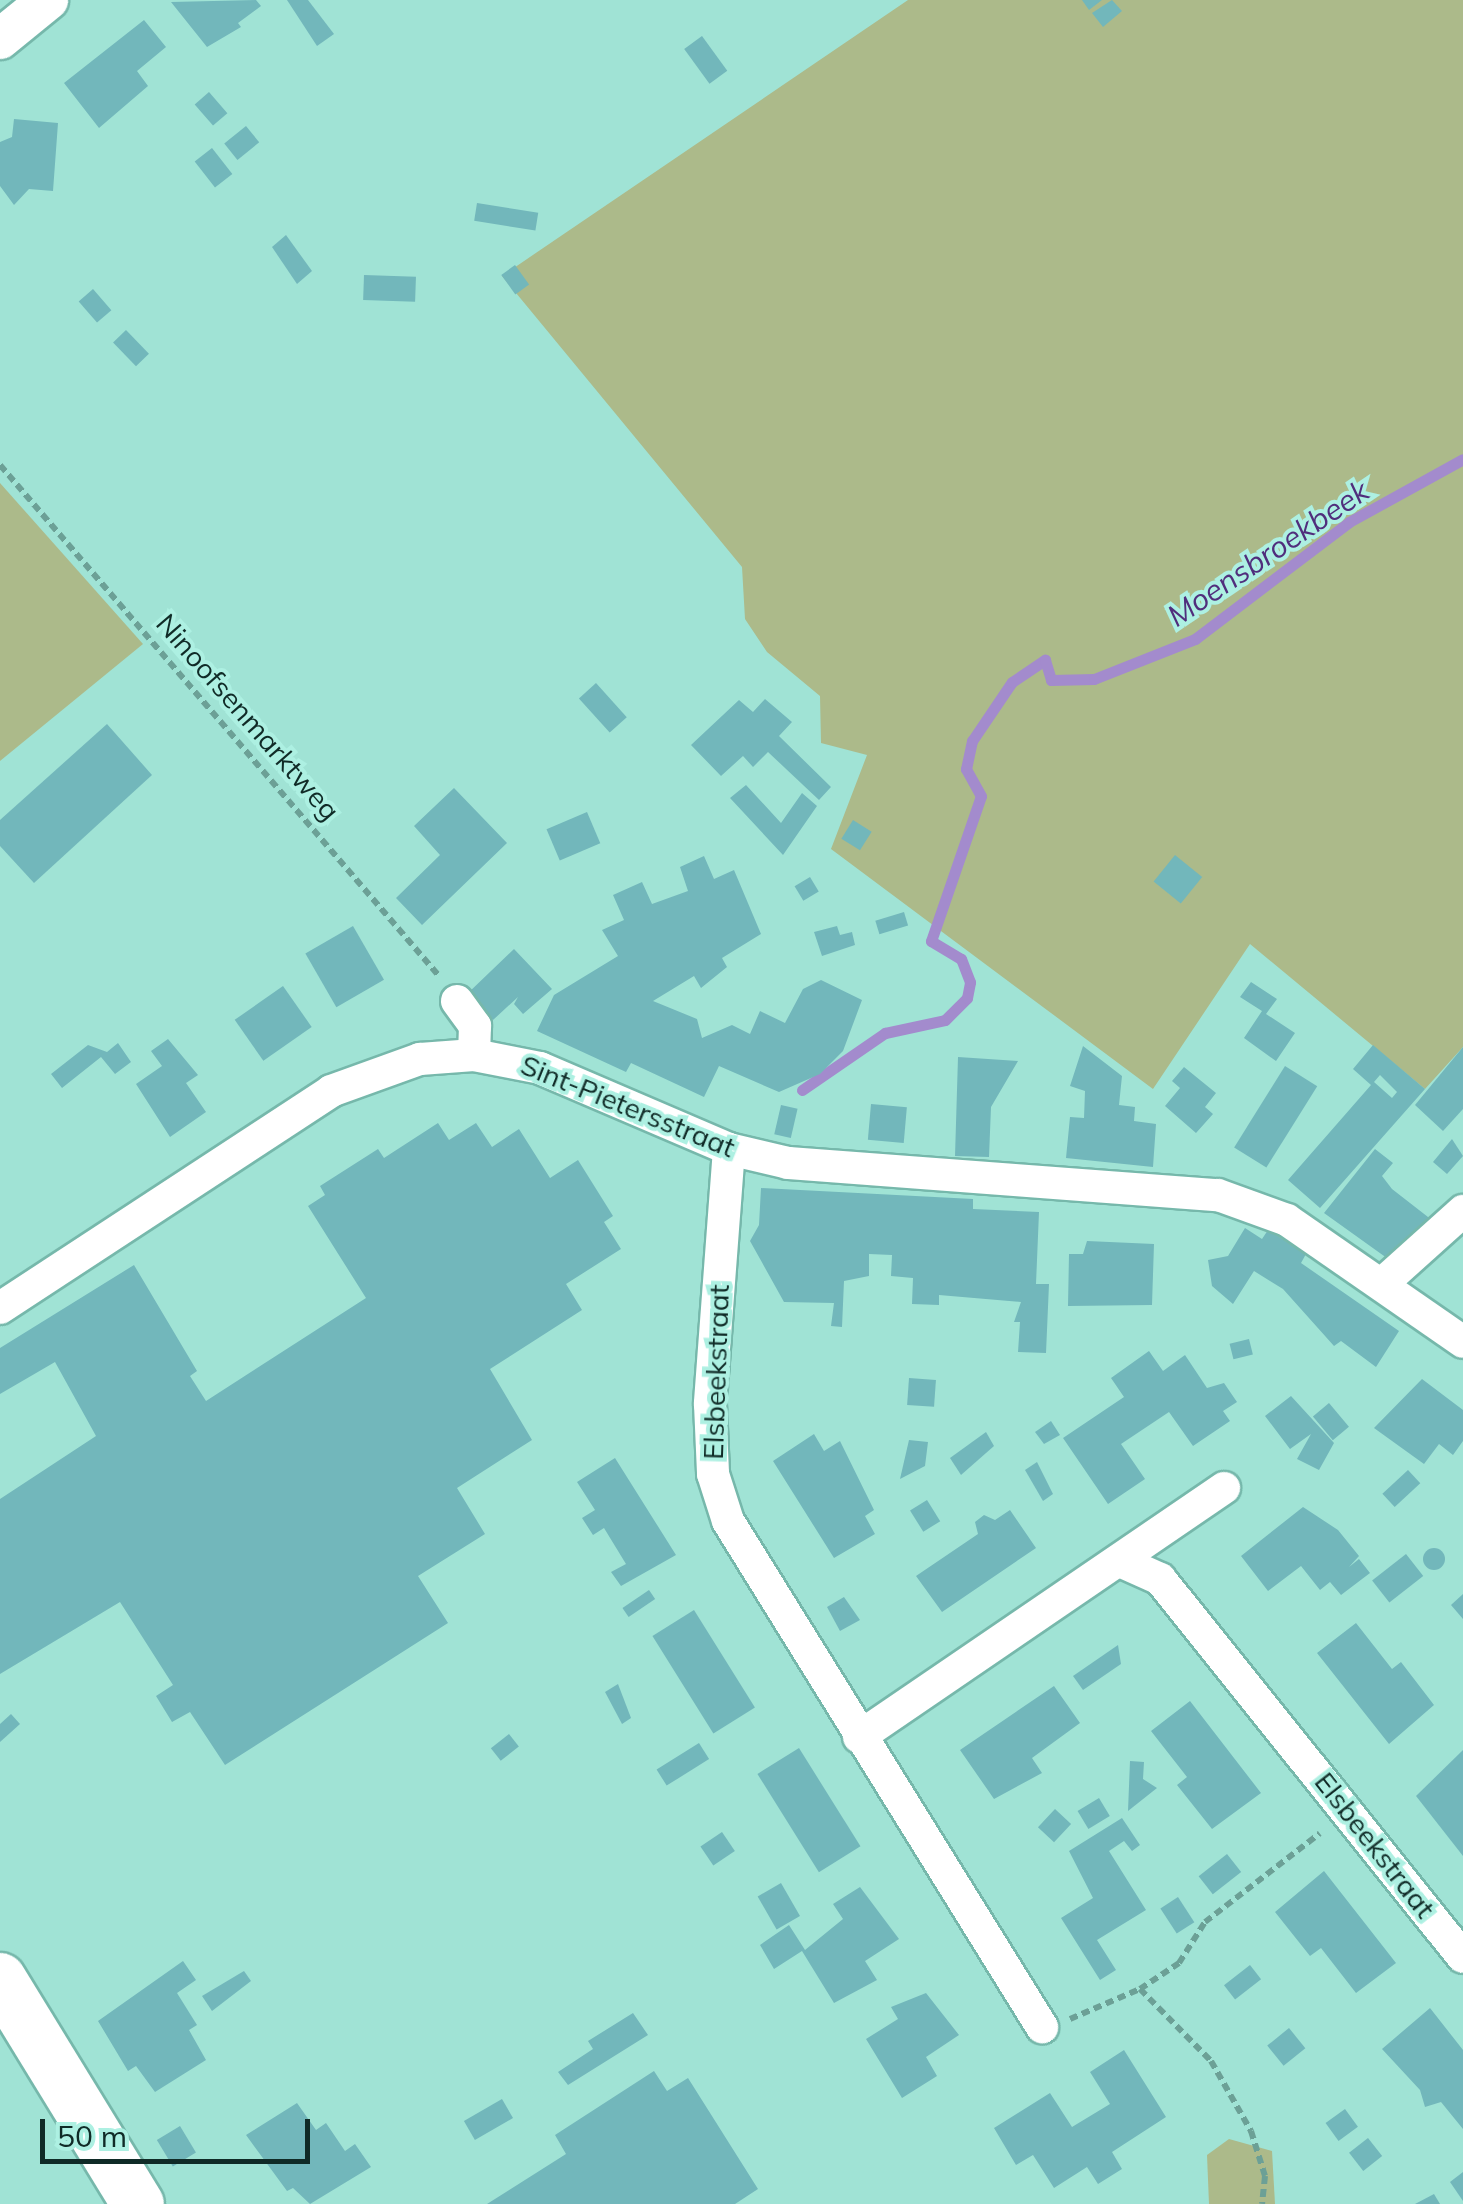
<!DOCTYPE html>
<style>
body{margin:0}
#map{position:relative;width:1463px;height:2204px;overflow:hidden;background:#a0e3d5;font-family:Mulish,sans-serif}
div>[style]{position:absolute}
.green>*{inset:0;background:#acba8a}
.stream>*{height:11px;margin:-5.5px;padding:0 5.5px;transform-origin:5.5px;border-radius:5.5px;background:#a38bcd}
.building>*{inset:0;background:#72b7bb;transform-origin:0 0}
.round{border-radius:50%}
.path>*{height:6px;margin-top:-3px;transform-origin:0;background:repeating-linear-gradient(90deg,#6ca096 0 8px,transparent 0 13px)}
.roads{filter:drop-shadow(2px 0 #76b8ab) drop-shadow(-2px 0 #76b8ab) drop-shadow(0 2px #76b8ab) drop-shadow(0 -2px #76b8ab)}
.minor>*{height:32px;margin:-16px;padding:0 16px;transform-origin:16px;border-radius:16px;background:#fff}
.tertiary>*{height:40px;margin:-20px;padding:0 20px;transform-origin:20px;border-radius:20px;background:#fff}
.primary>*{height:52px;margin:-26px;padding:0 26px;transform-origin:26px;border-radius:26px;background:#fff}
span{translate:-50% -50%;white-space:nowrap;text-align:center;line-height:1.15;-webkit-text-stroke:8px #adf0e2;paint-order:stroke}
.street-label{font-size:28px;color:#102b27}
.water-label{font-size:30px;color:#502e7c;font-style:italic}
.scale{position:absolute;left:40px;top:2119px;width:270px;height:45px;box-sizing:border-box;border:5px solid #102b27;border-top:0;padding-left:12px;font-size:30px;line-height:35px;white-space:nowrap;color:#102b27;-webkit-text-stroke:8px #adf0e2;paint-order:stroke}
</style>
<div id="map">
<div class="green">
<div style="clip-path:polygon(908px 0,1463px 0,1463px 1047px,1425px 1089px,1250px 944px,1153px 1089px,831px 849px,867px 755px,821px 743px,820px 696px,767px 652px,745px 619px,742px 567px,502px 276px)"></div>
<div style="clip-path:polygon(0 483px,143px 644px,0 761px)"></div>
<div style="clip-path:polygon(1229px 2139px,1272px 2151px,1275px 2204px,1209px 2204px,1207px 2155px)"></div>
</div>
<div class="stream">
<div style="left:802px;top:1090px;width:101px;rotate:-34.5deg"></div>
<div style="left:885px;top:1033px;width:61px;rotate:-12.2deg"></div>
<div style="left:945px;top:1020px;width:31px;rotate:-45deg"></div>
<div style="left:967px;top:998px;width:16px;rotate:-79deg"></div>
<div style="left:970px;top:982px;width:25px;rotate:-111deg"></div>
<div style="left:961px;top:959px;width:35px;rotate:-149deg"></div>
<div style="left:931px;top:941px;width:153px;rotate:-71deg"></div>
<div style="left:981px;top:796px;width:31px;rotate:-119deg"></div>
<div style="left:966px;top:769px;width:29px;rotate:-78deg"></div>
<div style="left:972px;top:741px;width:71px;rotate:-55.9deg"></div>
<div style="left:1012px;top:682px;width:40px;rotate:-34deg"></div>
<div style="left:1045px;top:660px;width:21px;rotate:73deg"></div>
<div style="left:1051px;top:680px;width:43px;rotate:-1.3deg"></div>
<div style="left:1094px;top:679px;width:109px;rotate:-21.6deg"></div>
<div style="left:1195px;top:639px;width:193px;rotate:-37.2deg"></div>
<div style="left:1349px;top:522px;width:130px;rotate:-28.9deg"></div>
</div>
<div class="building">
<div style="clip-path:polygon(256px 0,261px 6px,238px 23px,241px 27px,207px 47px,171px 2px)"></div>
<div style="clip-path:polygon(287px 0,308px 0,334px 34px,317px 46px)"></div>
<div style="clip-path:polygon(1082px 0,1102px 0,1089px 10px)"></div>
<div style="clip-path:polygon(1112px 0,1122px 11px,1103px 27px,1092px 13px)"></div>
<div style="clip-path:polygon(144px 20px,166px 47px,137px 71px,148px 86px,99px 128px,64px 83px)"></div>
<div style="left:702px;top:36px;width:43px;height:22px;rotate:54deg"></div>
<div style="left:209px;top:92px;width:28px;height:19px;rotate:49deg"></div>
<div style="clip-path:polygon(14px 119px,58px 123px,53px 191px,29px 189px,14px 205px,0 186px,0 142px,12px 137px)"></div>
<div style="left:246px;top:126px;width:21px;height:28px;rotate:51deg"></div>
<div style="left:212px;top:148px;width:33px;height:22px;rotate:52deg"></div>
<div style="left:477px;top:203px;width:62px;height:18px;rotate:9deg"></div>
<div style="clip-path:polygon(286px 235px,312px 271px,297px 284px,272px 247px)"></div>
<div style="left:515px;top:265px;width:24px;height:17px;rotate:54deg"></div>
<div style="left:364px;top:275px;width:52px;height:25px;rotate:2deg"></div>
<div style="left:93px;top:289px;width:28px;height:19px;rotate:49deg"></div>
<div style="left:126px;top:330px;width:33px;height:18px;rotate:46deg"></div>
<div style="left:596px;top:683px;width:46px;height:23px;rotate:48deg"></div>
<div style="clip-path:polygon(765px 699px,792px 722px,779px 736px,831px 787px,819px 800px,768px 752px,753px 767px,743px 756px,721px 776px,691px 745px,739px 700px,753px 712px)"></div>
<div style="clip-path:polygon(107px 724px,152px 775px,34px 883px,0 846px,0 820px)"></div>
<div style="clip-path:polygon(746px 785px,781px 823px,802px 793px,817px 806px,783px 855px,730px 798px)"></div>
<div style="clip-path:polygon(454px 788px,507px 843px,422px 925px,396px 898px,440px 855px,414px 826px)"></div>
<div style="left:587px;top:812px;width:34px;height:44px;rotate:67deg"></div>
<div style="left:853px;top:820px;width:22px;height:22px;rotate:32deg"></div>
<div style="left:1175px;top:855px;width:35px;height:34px;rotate:39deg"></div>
<div style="clip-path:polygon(704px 856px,714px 879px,734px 870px,761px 934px,722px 958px,727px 967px,701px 988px,694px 976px,653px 1001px,697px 1019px,702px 1038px,732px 1025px,750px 1034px,760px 1011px,785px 1023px,803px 989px,821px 980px,862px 1000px,843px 1051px,820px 1074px,779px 1092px,719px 1066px,704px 1097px,631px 1063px,626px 1072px,537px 1031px,554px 995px,618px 956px,602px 930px,624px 920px,613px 895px,642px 882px,652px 904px,688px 891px,680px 867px)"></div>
<div style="left:810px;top:877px;width:17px;height:18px;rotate:59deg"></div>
<div style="left:904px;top:912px;width:14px;height:30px;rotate:73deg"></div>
<div style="left:353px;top:926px;width:62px;height:55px;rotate:60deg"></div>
<div style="clip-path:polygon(837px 926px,840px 935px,852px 932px,855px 945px,822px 956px,814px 932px)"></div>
<div style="clip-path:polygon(514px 949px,552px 989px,523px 1014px,514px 1004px,518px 997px,493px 1020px,466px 995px)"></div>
<div style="clip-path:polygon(1251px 982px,1277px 999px,1266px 1014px,1295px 1033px,1276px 1061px,1244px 1038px,1262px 1011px,1240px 997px)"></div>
<div style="left:283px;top:986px;width:50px;height:59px;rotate:55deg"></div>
<div style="clip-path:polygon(168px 1039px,198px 1075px,186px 1083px,206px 1112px,170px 1137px,136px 1084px,162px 1066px,151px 1051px)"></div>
<div style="clip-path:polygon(118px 1043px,131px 1062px,115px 1074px,101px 1057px,62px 1088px,51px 1074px,88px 1045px,107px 1052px)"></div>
<div style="clip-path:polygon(evenodd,1373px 1045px,1425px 1089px,1320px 1208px,1288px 1180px,1371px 1085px,1353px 1069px,1373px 1045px,1380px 1075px,1397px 1092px,1392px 1098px,1374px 1082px,1380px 1075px)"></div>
<div style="clip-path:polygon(1083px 1046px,1122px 1076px,1119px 1105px,1135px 1107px,1134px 1121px,1156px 1124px,1153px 1167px,1066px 1158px,1070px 1117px,1084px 1118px,1085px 1091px,1070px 1086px)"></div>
<div style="clip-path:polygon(1463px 1047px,1463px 1109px,1443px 1131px,1415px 1105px)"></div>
<div style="clip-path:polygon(958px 1057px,1018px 1061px,991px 1107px,989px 1157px,955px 1156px)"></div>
<div style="left:1285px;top:1066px;width:38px;height:96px;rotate:32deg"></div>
<div style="clip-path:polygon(1184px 1067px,1216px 1093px,1205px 1107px,1213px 1114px,1196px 1133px,1165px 1106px,1180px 1088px,1172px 1081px)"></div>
<div style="left:871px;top:1104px;width:36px;height:36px;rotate:5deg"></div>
<div style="left:781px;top:1105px;width:17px;height:30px;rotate:13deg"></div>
<div style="clip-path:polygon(438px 1123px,449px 1140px,476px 1123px,492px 1147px,519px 1129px,550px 1178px,578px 1160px,613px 1216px,604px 1222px,621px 1249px,566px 1284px,582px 1310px,490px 1369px,532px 1440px,457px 1488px,485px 1534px,418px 1576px,448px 1623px,225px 1765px,190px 1712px,172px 1722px,156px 1696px,173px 1685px,120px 1602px,0 1674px,0 1499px,96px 1436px,55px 1362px,0 1394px,0 1348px,134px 1265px,197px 1371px,190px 1376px,206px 1401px,366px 1298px,308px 1206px,325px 1195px,320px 1186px,378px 1149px,384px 1158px)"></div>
<div style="clip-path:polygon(1452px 1139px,1463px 1156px,1447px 1174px,1433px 1162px)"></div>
<div style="clip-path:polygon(1375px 1149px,1393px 1163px,1382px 1176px,1392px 1189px,1437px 1224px,1391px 1261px,1324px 1213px)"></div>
<div style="clip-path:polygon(761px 1188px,973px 1199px,973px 1209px,1039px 1212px,1036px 1284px,1049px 1284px,1046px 1353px,1018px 1352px,1020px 1322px,1014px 1322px,1021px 1302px,939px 1295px,939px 1305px,912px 1304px,913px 1278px,891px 1276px,892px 1255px,869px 1254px,869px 1276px,844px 1281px,842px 1327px,831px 1326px,834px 1303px,784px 1302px,750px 1241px,759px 1225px)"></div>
<div style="clip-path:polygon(1245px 1228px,1262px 1239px,1268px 1230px,1306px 1254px,1301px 1263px,1399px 1331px,1376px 1367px,1341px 1341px,1334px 1346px,1283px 1289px,1254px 1271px,1233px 1304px,1212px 1286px,1208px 1260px,1228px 1256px)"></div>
<div style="clip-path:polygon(1087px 1241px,1154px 1244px,1152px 1305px,1068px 1306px,1069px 1254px,1083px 1254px)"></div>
<div style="left:1249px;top:1339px;width:16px;height:20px;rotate:76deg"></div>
<div style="clip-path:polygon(1149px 1351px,1163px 1371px,1185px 1355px,1207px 1388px,1224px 1383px,1237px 1402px,1223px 1411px,1230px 1421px,1193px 1446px,1169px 1412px,1121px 1444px,1145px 1479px,1108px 1504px,1063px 1438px,1124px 1397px,1111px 1378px)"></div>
<div style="left:909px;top:1378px;width:27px;height:27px;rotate:4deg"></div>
<div style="clip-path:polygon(1422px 1379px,1463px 1410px,1463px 1441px,1453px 1455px,1439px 1444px,1424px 1464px,1374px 1428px)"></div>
<div style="clip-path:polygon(1291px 1396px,1334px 1443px,1319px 1470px,1297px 1459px,1311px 1434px,1290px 1449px,1265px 1416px)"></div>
<div style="left:1329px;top:1403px;width:31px;height:21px;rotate:50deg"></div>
<div style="clip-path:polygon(1051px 1421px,1060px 1435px,1044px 1444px,1035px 1432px)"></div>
<div style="clip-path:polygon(986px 1432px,994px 1446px,961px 1475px,950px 1458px)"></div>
<div style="clip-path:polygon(814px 1434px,824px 1451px,840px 1441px,874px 1510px,865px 1516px,875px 1534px,834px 1558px,773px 1461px)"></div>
<div style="clip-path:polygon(909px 1440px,928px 1442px,925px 1466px,900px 1479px)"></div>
<div style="clip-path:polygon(615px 1458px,676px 1555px,621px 1586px,611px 1572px,626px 1564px,604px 1528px,593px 1535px,582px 1518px,595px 1510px,577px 1482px)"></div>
<div style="clip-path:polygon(1037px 1462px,1053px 1494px,1043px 1501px,1025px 1470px)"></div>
<div style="left:1408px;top:1470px;width:18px;height:35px;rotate:47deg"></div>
<div style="left:927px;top:1500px;width:25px;height:20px;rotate:58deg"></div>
<div style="clip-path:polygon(1303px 1507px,1338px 1530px,1359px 1556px,1349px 1567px,1359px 1559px,1370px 1573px,1341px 1595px,1330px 1582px,1320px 1590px,1301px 1566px,1268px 1591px,1241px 1556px)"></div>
<div style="clip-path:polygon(1010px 1510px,1036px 1548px,942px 1612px,916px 1576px,978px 1534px,975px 1522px,984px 1515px,995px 1520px)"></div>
<div class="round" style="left:1423px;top:1548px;width:22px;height:22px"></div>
<div style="left:1406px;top:1554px;width:28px;height:43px;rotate:52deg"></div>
<div style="left:649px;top:1590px;width:11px;height:32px;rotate:56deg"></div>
<div style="clip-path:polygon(1463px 1594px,1463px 1619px,1451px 1605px)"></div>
<div style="clip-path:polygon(844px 1597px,860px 1620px,840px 1631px,827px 1607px)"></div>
<div style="left:694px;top:1610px;width:115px;height:49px;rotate:58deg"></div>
<div style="clip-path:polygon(1356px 1623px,1392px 1669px,1401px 1662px,1434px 1705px,1389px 1744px,1317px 1653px)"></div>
<div style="clip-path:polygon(1118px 1645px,1121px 1664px,1083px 1690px,1073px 1676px)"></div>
<div style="clip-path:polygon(618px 1684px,631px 1718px,622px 1724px,605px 1692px)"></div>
<div style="clip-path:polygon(1054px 1686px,1080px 1723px,1032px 1758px,1042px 1773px,994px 1799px,960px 1750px)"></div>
<div style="clip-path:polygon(1190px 1701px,1261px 1793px,1212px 1829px,1177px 1785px,1187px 1777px,1151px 1731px)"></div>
<div style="clip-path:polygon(11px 1714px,20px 1724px,0 1742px,0 1724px)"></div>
<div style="left:509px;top:1734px;width:16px;height:23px;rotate:52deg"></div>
<div style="left:699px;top:1743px;width:19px;height:50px;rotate:58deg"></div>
<div style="left:799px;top:1748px;width:116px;height:49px;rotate:58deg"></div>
<div style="clip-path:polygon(1463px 1750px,1463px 1856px,1416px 1796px)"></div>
<div style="clip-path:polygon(1130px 1761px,1144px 1762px,1143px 1779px,1157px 1788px,1128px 1811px)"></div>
<div style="left:1099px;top:1798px;width:21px;height:25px;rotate:59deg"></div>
<div style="left:1055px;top:1809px;width:22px;height:25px;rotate:43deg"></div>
<div style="clip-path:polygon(1122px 1818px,1140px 1845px,1132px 1851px,1124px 1841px,1109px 1851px,1146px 1910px,1097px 1940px,1116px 1970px,1100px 1980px,1061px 1918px,1093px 1898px,1069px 1851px)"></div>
<div style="left:722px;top:1832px;width:23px;height:26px;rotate:56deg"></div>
<div style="left:1227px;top:1854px;width:23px;height:36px;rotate:52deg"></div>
<div style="clip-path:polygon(1324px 1871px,1396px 1963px,1356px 1993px,1321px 1948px,1310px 1956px,1275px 1912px)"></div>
<div style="left:781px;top:1883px;width:38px;height:27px;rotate:60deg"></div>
<div style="clip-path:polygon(860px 1887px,899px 1939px,865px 1961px,877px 1980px,834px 2003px,802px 1951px,774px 1969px,760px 1945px,789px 1925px,805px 1950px,843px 1919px,833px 1904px)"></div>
<div style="left:1178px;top:1897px;width:30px;height:21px;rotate:57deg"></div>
<div style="clip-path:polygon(183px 1961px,196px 1980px,177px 1993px,197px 2025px,189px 2030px,206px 2060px,155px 2092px,136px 2066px,128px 2071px,98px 2021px)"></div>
<div style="left:1250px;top:1965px;width:18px;height:33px;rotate:52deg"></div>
<div style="clip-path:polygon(244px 1971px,251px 1981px,212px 2011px,202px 1996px)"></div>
<div style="clip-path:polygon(926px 1993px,959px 2035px,926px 2057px,937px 2076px,902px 2098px,866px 2039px,898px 2019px,891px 2007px)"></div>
<div style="clip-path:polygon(1430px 2008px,1463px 2050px,1463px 2129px,1441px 2102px,1425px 2107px,1420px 2090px,1382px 2049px)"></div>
<div style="clip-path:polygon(633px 2013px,648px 2035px,568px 2085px,558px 2072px,593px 2049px,588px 2041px)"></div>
<div style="left:1289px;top:2028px;width:26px;height:28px;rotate:51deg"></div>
<div style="clip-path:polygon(1124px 2050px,1166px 2117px,1112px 2152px,1122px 2169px,1098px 2184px,1087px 2167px,1054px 2188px,1033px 2155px,1016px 2165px,994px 2128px,1050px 2093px,1072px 2127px,1110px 2104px,1090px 2072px)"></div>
<div style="clip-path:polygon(654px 2071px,667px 2091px,688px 2078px,758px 2189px,735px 2204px,487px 2204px,566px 2154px,555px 2135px)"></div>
<div style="left:502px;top:2099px;width:22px;height:44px;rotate:60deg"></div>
<div style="clip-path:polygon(297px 2103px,316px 2130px,326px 2123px,345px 2151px,355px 2144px,371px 2167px,310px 2204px,293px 2188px,287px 2191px,246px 2135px)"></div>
<div style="left:1345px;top:2109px;width:22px;height:24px;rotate:54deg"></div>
<div style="left:180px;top:2126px;width:31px;height:27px;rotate:59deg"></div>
<div style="left:1368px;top:2138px;width:23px;height:24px;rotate:52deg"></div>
<div style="clip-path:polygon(1463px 2172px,1463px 2201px,1450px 2182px)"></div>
<div style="clip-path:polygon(1434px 2194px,1440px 2204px,1415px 2204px)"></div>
</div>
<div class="path">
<div style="left:0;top:465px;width:674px;rotate:49.33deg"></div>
<div style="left:1140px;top:1989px;width:101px;rotate:45.4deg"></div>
<div style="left:1211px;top:2061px;width:81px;rotate:60.3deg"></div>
<div style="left:1251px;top:2131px;width:47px;rotate:72.7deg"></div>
<div style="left:1265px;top:2176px;width:28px;rotate:96deg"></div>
<div style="left:1070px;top:2019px;width:76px;rotate:-23.2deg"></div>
<div style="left:1140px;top:1989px;width:47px;rotate:-33.7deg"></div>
<div style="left:1179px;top:1963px;width:49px;rotate:-57.6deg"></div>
<div style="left:1205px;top:1922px;width:145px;rotate:-37.7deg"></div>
</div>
<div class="roads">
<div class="minor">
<div style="left:457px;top:1001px;width:31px;rotate:54deg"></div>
<div style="left:475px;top:1026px;width:29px;rotate:92deg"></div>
<div style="left:729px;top:1149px;width:256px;rotate:94.3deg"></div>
<div style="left:710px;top:1404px;width:70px;rotate:87.5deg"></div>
<div style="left:713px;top:1474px;width:49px;rotate:72.3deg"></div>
<div style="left:728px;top:1521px;width:596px;rotate:58.18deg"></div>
<div style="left:1383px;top:1283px;width:108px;rotate:-42deg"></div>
<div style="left:0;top:1308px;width:396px;rotate:-33.2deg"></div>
<div style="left:331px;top:1091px;width:95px;rotate:-19.8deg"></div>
<div style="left:420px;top:1059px;width:54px;rotate:-4.2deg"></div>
<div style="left:474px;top:1055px;width:67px;rotate:11.1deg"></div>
<div style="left:540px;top:1068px;width:206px;rotate:23.2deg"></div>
<div style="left:729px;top:1149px;width:61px;rotate:13.3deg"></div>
<div style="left:788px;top:1163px;width:431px;rotate:4.3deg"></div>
<div style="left:1218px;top:1195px;width:73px;rotate:19.9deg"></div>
<div style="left:1287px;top:1220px;width:214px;rotate:34.7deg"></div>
<div style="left:1122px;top:1562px;width:42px;rotate:24.1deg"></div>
<div style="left:1160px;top:1579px;width:484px;rotate:51.3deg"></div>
<div style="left:859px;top:1737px;width:442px;rotate:-34.3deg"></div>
</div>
<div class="tertiary">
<div style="left:0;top:39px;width:62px;rotate:-39.1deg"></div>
</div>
<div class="primary">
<div style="left:0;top:1979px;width:264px;rotate:58.5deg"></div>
</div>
</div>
<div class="street-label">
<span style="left:248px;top:717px;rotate:49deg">Ninoofsenmarktweg</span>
<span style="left:628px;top:1106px;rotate:22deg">Sint-Pietersstraat</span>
<span style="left:716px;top:1372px;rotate:-88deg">Elsbeekstraat</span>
<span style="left:1375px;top:1845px;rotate:52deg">Elsbeekstraat</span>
</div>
<div class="water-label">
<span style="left:1268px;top:553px;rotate:-34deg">Moensbroekbeek</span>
</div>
<div class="scale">50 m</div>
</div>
